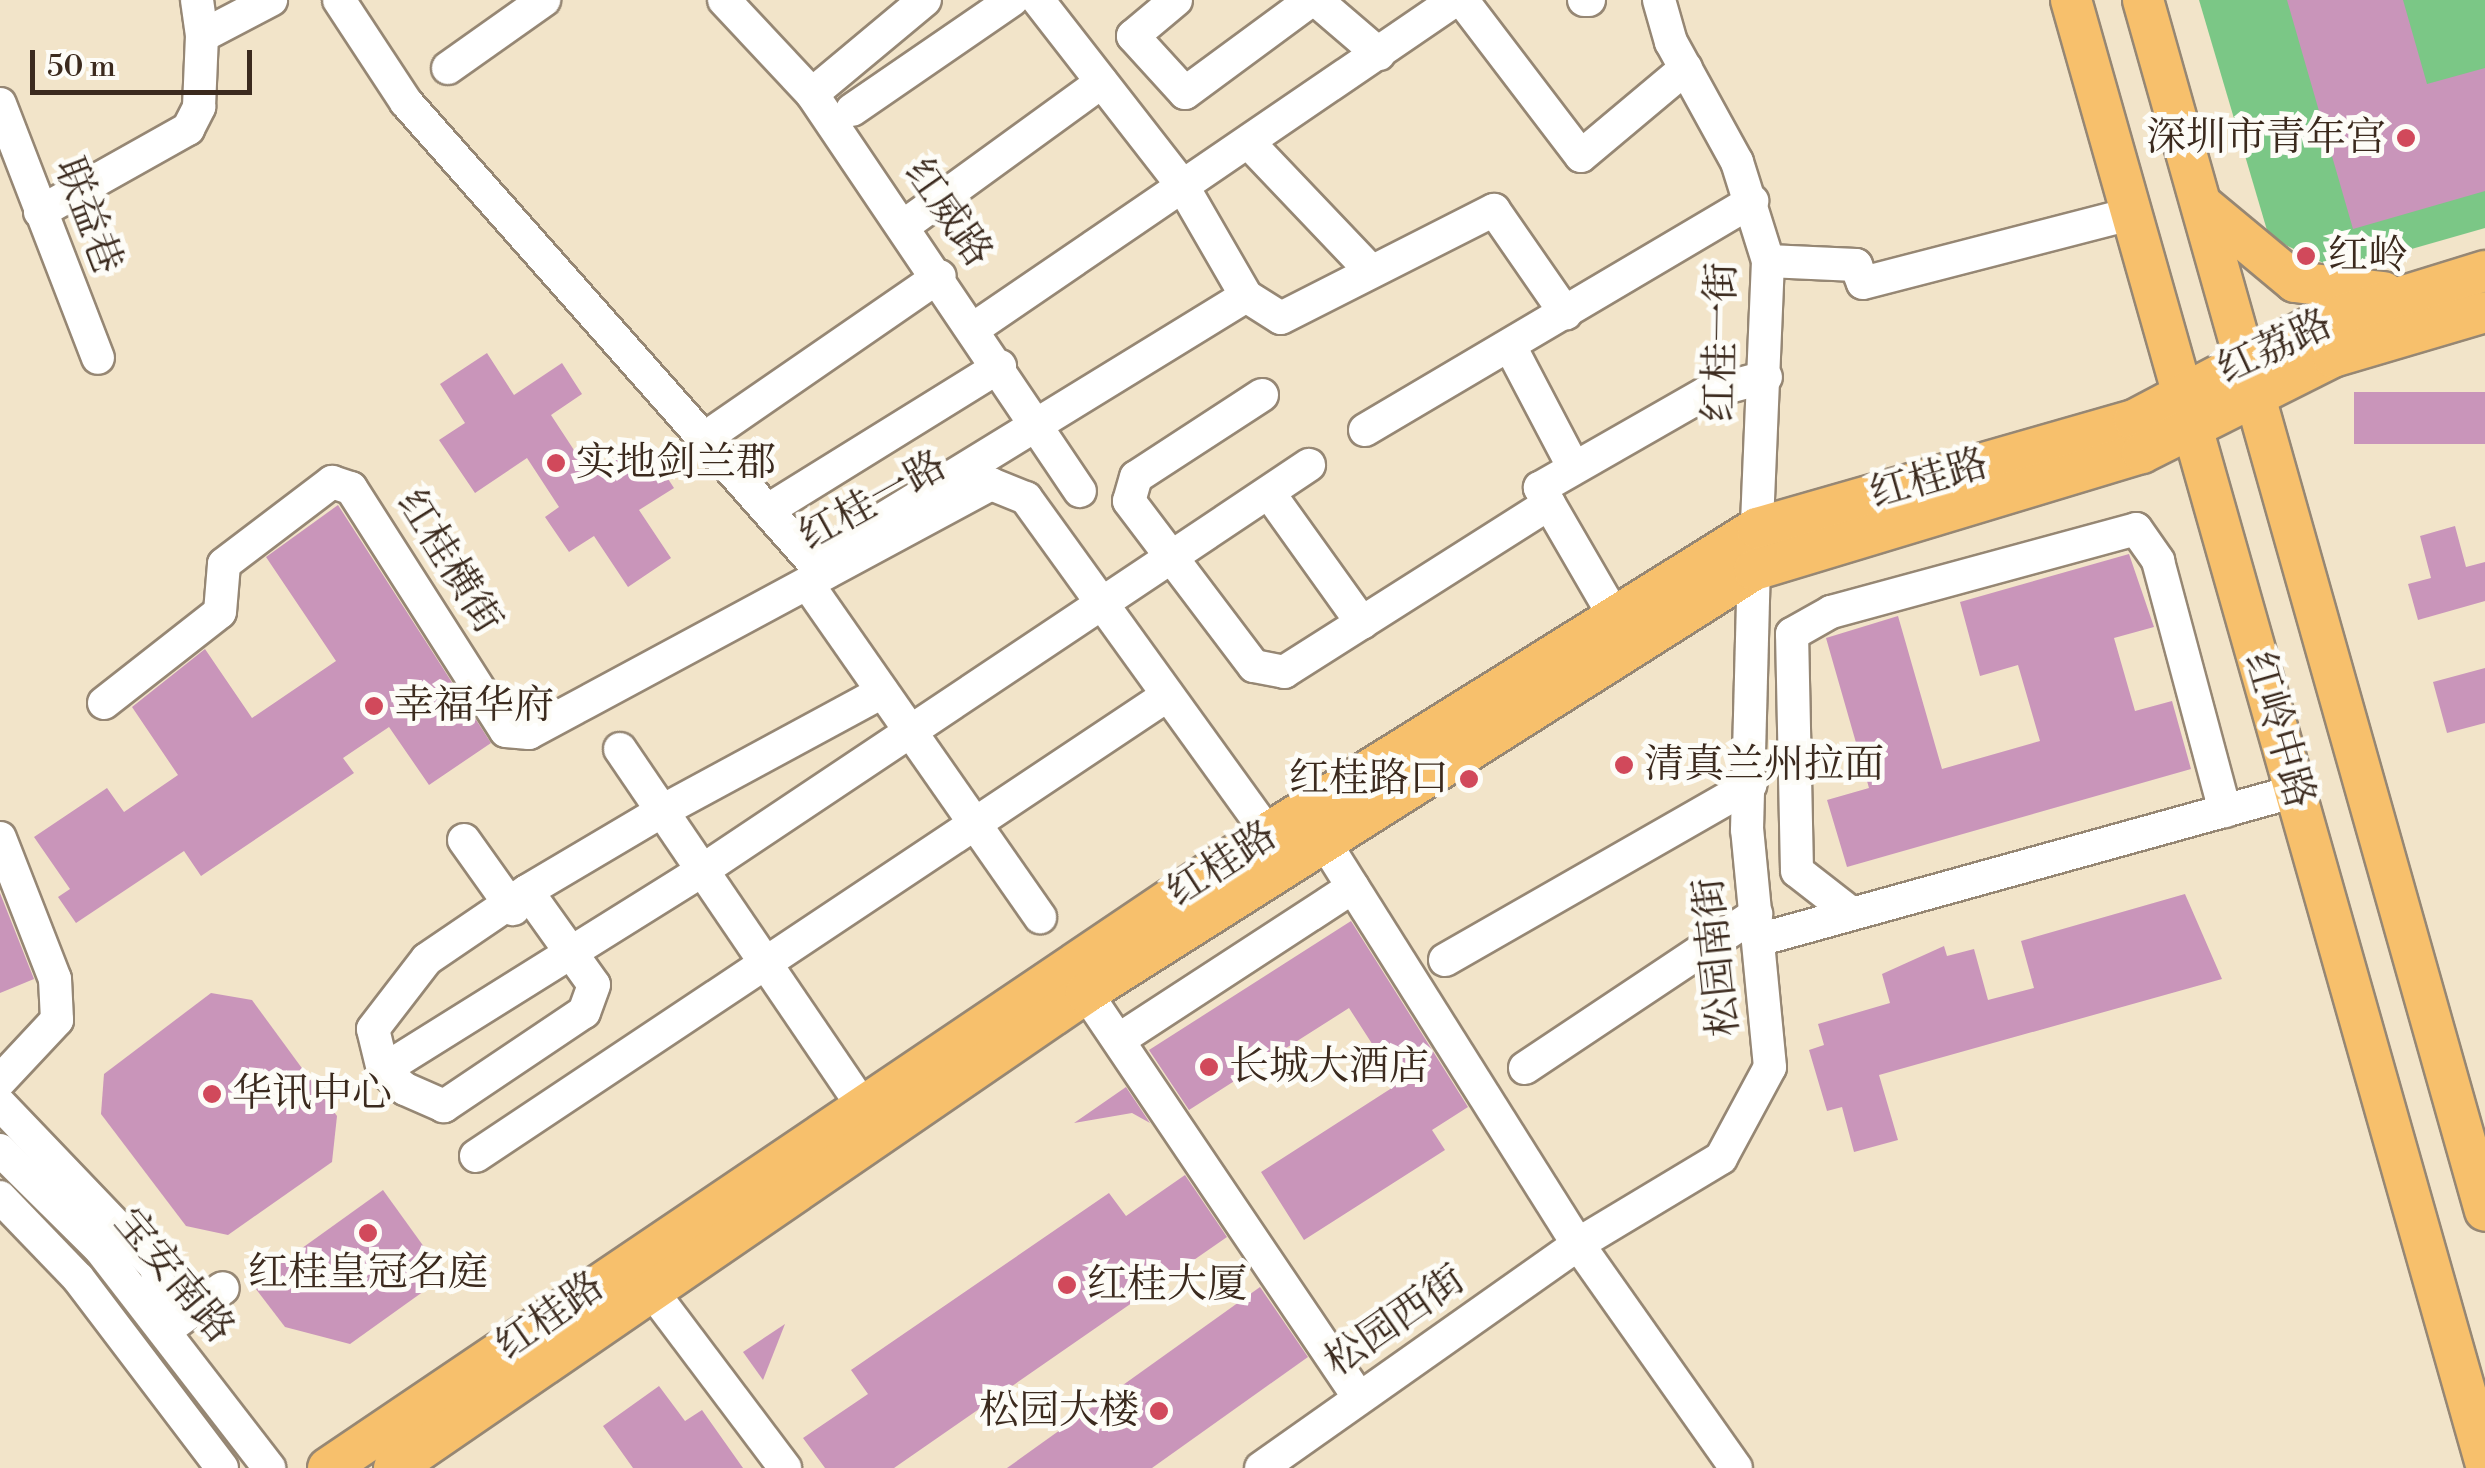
<!DOCTYPE html>
<meta charset="utf-8">
<style>
body{margin:0}
#map{position:relative;width:2485px;height:1468px;overflow:hidden;background:#f2e4c9;font-family:"Libre Bodoni","Noto Serif SC",serif}
div>[style]{position:absolute}
.green>*{inset:0;background:#7bc786}
.building>*{inset:0;background:#c995ba;transform-origin:0 0}
.roads{filter:drop-shadow(2px 0 #968774) drop-shadow(-2px 0 #968774) drop-shadow(0 2px #968774) drop-shadow(0 -2px #968774)}
.minor>*{height:32px;margin:-16px;padding:0 16px;transform-origin:16px;border-radius:16px;background:#fff}
.major>*{height:40px;margin:-20px;padding:0 20px;transform-origin:20px;border-radius:20px;background:#f7c06c}
.dots>*{width:28px;height:28px;translate:-50% -50%;box-sizing:border-box;border:5px solid #fdfcf7;border-radius:50%}
span{translate:-50% -50%;white-space:nowrap;text-align:center;line-height:1.15;-webkit-text-stroke:10px #fdfcf7;paint-order:stroke}
.poi-label{font-size:40px;color:#3b2a1e}
.right{translate:-100% -50%;text-align:right}
.left{translate:0 -50%;text-align:left}
.street-label{font-size:40px;color:#3b2a1e}
.scale{position:absolute;left:30px;top:50px;width:222px;height:45px;box-sizing:border-box;border:5px solid #3b2a1e;border-top:0;padding-left:12px;font-size:30px;line-height:35px;white-space:nowrap;color:#3b2a1e;-webkit-text-stroke:8px #fdfcf7;paint-order:stroke}
</style>
<div id="map">
<div class="green">
<div style="clip-path:polygon(2199px 0,2485px 0,2485px 228px,2338px 270px,2269px 237px)"></div>
</div>
<div class="building">
<div style="clip-path:polygon(2287px 0,2403px 0,2427px 84px,2485px 68px,2485px 191px,2353px 229px)"></div>
<div style="clip-path:polygon(487px 353px,514px 395px,562px 363px,582px 394px,551px 415px,591px 476px,644px 442px,674px 488px,639px 510px,671px 558px,628px 587px,594px 536px,569px 552px,545px 517px,559px 507px,527px 458px,475px 493px,439px 440px,465px 423px,440px 384px)"></div>
<div style="left:2485px;top:392px;width:52px;height:131px;rotate:90deg"></div>
<div style="clip-path:polygon(338px 505px,491px 743px,429px 785px,389px 727px,343px 758px,354px 773px,201px 876px,184px 851px,76px 923px,58px 897px,70px 889px,34px 837px,107px 788px,124px 812px,178px 775px,132px 707px,205px 649px,252px 718px,336px 661px,266px 557px)"></div>
<div style="clip-path:polygon(2455px 526px,2466px 567px,2485px 562px,2485px 601px,2418px 620px,2408px 584px,2431px 578px,2420px 536px)"></div>
<div style="clip-path:polygon(2129px 554px,2154px 627px,2114px 638px,2135px 711px,2172px 701px,2191px 769px,1847px 867px,1827px 800px,1869px 788px,1826px 638px,1898px 616px,1942px 769px,2040px 741px,2018px 665px,1980px 676px,1960px 602px)"></div>
<div style="clip-path:polygon(2485px 668px,2485px 723px,2447px 733px,2433px 682px)"></div>
<div style="clip-path:polygon(0 893px,34px 979px,0 993px)"></div>
<div style="clip-path:polygon(2185px 894px,2222px 979px,1879px 1075px,1898px 1140px,1854px 1152px,1842px 1107px,1827px 1111px,1809px 1050px,1824px 1045px,1818px 1024px,1890px 1003px,1882px 974px,1944px 946px,1947px 956px,1974px 949px,1988px 1000px,2034px 988px,2021px 941px)"></div>
<div style="clip-path:polygon(1351px 921px,1468px 1107px,1432px 1130px,1445px 1150px,1304px 1240px,1261px 1172px,1398px 1084px,1349px 1008px,1189px 1110px,1149px 1050px)"></div>
<div style="clip-path:polygon(211px 993px,252px 1000px,337px 1116px,332px 1162px,228px 1235px,186px 1226px,101px 1114px,104px 1074px)"></div>
<div style="clip-path:polygon(1126px 1087px,1150px 1123px,1132px 1113px,1074px 1123px)"></div>
<div style="clip-path:polygon(1185px 1175px,1227px 1237px,894px 1468px,825px 1468px,803px 1438px,868px 1394px,851px 1370px,1109px 1193px,1126px 1216px)"></div>
<div style="clip-path:polygon(383px 1190px,445px 1276px,350px 1344px,285px 1327px,252px 1284px)"></div>
<div style="clip-path:polygon(1260px 1287px,1308px 1357px,1152px 1468px,1007px 1468px)"></div>
<div style="clip-path:polygon(785px 1324px,763px 1380px,743px 1352px)"></div>
<div style="clip-path:polygon(659px 1386px,685px 1421px,702px 1410px,743px 1468px,633px 1468px,603px 1426px)"></div>
</div>
<div class="roads">
<div class="minor">
<div style="left:197px;top:0;width:36px;rotate:82deg"></div>
<div style="left:339px;top:0;width:122px;rotate:56.7deg"></div>
<div style="left:406px;top:102px;width:614px;rotate:48.5deg"></div>
<div style="left:813px;top:562px;width:508px;rotate:-31.56deg"></div>
<div style="left:724px;top:0;width:129px;rotate:46.9deg"></div>
<div style="left:812px;top:94px;width:479px;rotate:56deg"></div>
<div style="left:1038px;top:0;width:234px;rotate:52.1deg"></div>
<div style="left:1182px;top:185px;width:128px;rotate:60deg"></div>
<div style="left:1246px;top:296px;width:41px;rotate:32.2deg"></div>
<div style="left:1281px;top:318px;width:239px;rotate:-26.9deg"></div>
<div style="left:1494px;top:210px;width:126px;rotate:55.3deg"></div>
<div style="left:1176px;top:0;width:56px;rotate:140.1deg"></div>
<div style="left:1133px;top:36px;width:77px;rotate:47.6deg"></div>
<div style="left:1185px;top:93px;width:157px;rotate:-36.4deg"></div>
<div style="left:1316px;top:0;width:83px;rotate:40.6deg"></div>
<div style="left:1462px;top:0;width:196px;rotate:52.7deg"></div>
<div style="left:1581px;top:156px;width:137px;rotate:-40deg"></div>
<div style="left:1584px;top:0;width:5px"></div>
<div style="left:1659px;top:0;width:44px;rotate:74.1deg"></div>
<div style="left:1671px;top:42px;width:137px;rotate:61.2deg"></div>
<div style="left:1737px;top:162px;width:104px;rotate:72.6deg"></div>
<div style="left:1768px;top:261px;width:267px;rotate:92.4deg"></div>
<div style="left:448px;top:68px;width:118px;rotate:-35.3deg"></div>
<div style="left:812px;top:94px;width:147px;rotate:-39.8deg"></div>
<div style="left:0;top:104px;width:272px;rotate:68.9deg"></div>
<div style="left:852px;top:110px;width:194px;rotate:-34.5deg"></div>
<div style="left:1250px;top:144px;width:175px;rotate:46.4deg"></div>
<div style="left:40px;top:212px;width:170px;rotate:-29.3deg"></div>
<div style="left:188px;top:129px;width:25px;rotate:-63deg"></div>
<div style="left:199px;top:107px;width:71px;rotate:-87.6deg"></div>
<div style="left:202px;top:36px;width:78px;rotate:-27.6deg"></div>
<div style="left:905px;top:225px;width:243px;rotate:-36deg"></div>
<div style="left:1768px;top:261px;width:88px;rotate:2.6deg"></div>
<div style="left:1856px;top:265px;width:19px;rotate:69deg"></div>
<div style="left:1863px;top:283px;width:279px;rotate:-14.5deg"></div>
<div style="left:976px;top:327px;width:580px;rotate:-34.32deg"></div>
<div style="left:1512px;top:350px;width:133px;rotate:62.3deg"></div>
<div style="left:1262px;top:395px;width:150px;rotate:146.9deg"></div>
<div style="left:1136px;top:477px;width:25px;rotate:106deg"></div>
<div style="left:1129px;top:501px;width:207px;rotate:52.9deg"></div>
<div style="left:1254px;top:666px;width:31px;rotate:11deg"></div>
<div style="left:1284px;top:672px;width:314px;rotate:-32.4deg"></div>
<div style="left:1365px;top:430px;width:450px;rotate:-30.6deg"></div>
<div style="left:705px;top:438px;width:285px;rotate:-34.6deg"></div>
<div style="left:1269px;top:493px;width:160px;rotate:54.4deg"></div>
<div style="left:768px;top:510px;width:273px;rotate:-31.8deg"></div>
<div style="left:809px;top:586px;width:404px;rotate:55.1deg"></div>
<div style="left:1613px;top:614px;width:146px;rotate:-120.1deg"></div>
<div style="left:1540px;top:488px;width:191px;rotate:-29.8deg"></div>
<div style="left:1706px;top:393px;width:62px;rotate:-14.9deg"></div>
<div style="left:104px;top:703px;width:147px;rotate:-38.1deg"></div>
<div style="left:220px;top:612px;width:48px;rotate:-85.2deg"></div>
<div style="left:224px;top:564px;width:136px;rotate:-37.2deg"></div>
<div style="left:332px;top:482px;width:20px;rotate:18deg"></div>
<div style="left:351px;top:488px;width:288px;rotate:57.5deg"></div>
<div style="left:506px;top:731px;width:23px;rotate:5deg"></div>
<div style="left:529px;top:733px;width:525px;rotate:-28.32deg"></div>
<div style="left:991px;top:484px;width:38px;rotate:22deg"></div>
<div style="left:1026px;top:498px;width:413px;rotate:54.2deg"></div>
<div style="left:620px;top:749px;width:428px;rotate:55.8deg"></div>
<div style="left:0;top:838px;width:151px;rotate:68.7deg"></div>
<div style="left:55px;top:979px;width:41px;rotate:87.2deg"></div>
<div style="left:57px;top:1020px;width:83px;rotate:133.1deg"></div>
<div style="left:1322px;top:838px;width:480px;rotate:57.8deg"></div>
<div style="left:1578px;top:1244px;width:274px;rotate:54.8deg"></div>
<div style="left:464px;top:840px;width:85px;rotate:54.6deg"></div>
<div style="left:527px;top:891px;width:115px;rotate:54.5deg"></div>
<div style="left:594px;top:985px;width:29px;rotate:110deg"></div>
<div style="left:584px;top:1012px;width:169px;rotate:146.1deg"></div>
<div style="left:444px;top:1106px;width:43px;rotate:-156.4deg"></div>
<div style="left:405px;top:1089px;width:29px;rotate:-139deg"></div>
<div style="left:383px;top:1070px;width:42px;rotate:-103.7deg"></div>
<div style="left:373px;top:1029px;width:88px;rotate:-52.4deg"></div>
<div style="left:427px;top:959px;width:121px;rotate:-34.2deg"></div>
<div style="left:527px;top:891px;width:159px;rotate:-30.6deg"></div>
<div style="left:664px;top:810px;width:248px;rotate:-28.4deg"></div>
<div style="left:1851px;top:913px;width:68px;rotate:-142.1deg"></div>
<div style="left:1797px;top:871px;width:237px;rotate:-91.2deg"></div>
<div style="left:1792px;top:634px;width:45px;rotate:-29.4deg"></div>
<div style="left:1831px;top:612px;width:316px;rotate:-15.2deg"></div>
<div style="left:2136px;top:529px;width:39px;rotate:55deg"></div>
<div style="left:2158px;top:561px;width:259px;rotate:75deg"></div>
<div style="left:1758px;top:940px;width:558px;rotate:-15.48deg"></div>
<div style="left:1445px;top:960px;width:352px;rotate:-29.8deg"></div>
<div style="left:1086px;top:993px;width:488px;rotate:56deg"></div>
<div style="left:1120px;top:1039px;width:278px;rotate:-33.1deg"></div>
<div style="left:1525px;top:1068px;width:278px;rotate:-33.7deg"></div>
<div style="left:383px;top:1070px;width:377px;rotate:-32deg"></div>
<div style="left:703px;top:870px;width:729px;rotate:-33.76deg"></div>
<div style="left:0;top:1104px;width:226px;rotate:46.3deg"></div>
<div style="left:156px;top:1267px;width:63px;rotate:79.9deg"></div>
<div style="left:0;top:1150px;width:141px;rotate:44.7deg"></div>
<div style="left:100px;top:1249px;width:277px;rotate:52.3deg"></div>
<div style="left:476px;top:1156px;width:831px;rotate:-33.67deg"></div>
<div style="left:0;top:1197px;width:112px;rotate:46.1deg"></div>
<div style="left:78px;top:1278px;width:238px;rotate:52.8deg"></div>
<div style="left:651px;top:1290px;width:223px;rotate:53deg"></div>
<div style="left:167px;top:1329px;width:69px;rotate:-36.2deg"></div>
<div style="left:1261px;top:1468px;width:388px;rotate:-35.2deg"></div>
<div style="left:1578px;top:1244px;width:167px;rotate:-31deg"></div>
<div style="left:1721px;top:1158px;width:103px;rotate:-61.7deg"></div>
<div style="left:1770px;top:1067px;width:238px;rotate:-95.5deg"></div>
<div style="left:1747px;top:830px;width:260px;rotate:-88.5deg"></div>
</div>
<div class="major">
<div style="left:2071px;top:0;width:1519px;rotate:74.18deg"></div>
<div style="left:2143px;top:0;width:1258px;rotate:74.23deg"></div>
<div style="left:2205px;top:207px;width:117px;rotate:39.8deg"></div>
<div style="left:2295px;top:282px;width:89px;rotate:6.5deg"></div>
<div style="left:328px;top:1468px;width:1134px;rotate:-34.04deg"></div>
<div style="left:1268px;top:833px;width:576px;rotate:-31.95deg"></div>
<div style="left:1757px;top:528px;width:392px;rotate:-16deg"></div>
<div style="left:2134px;top:420px;width:210px;rotate:-27.8deg"></div>
<div style="left:2320px;top:322px;width:173px;rotate:-17.2deg"></div>
<div style="left:394px;top:1468px;width:839px;rotate:-34.47deg"></div>
<div style="left:1086px;top:993px;width:791px;rotate:-32.34deg"></div>
<div style="left:1754px;top:570px;width:405px;rotate:-16.8deg"></div>
<div style="left:2142px;top:453px;width:214px;rotate:-26.7deg"></div>
<div style="left:2333px;top:357px;width:159px;rotate:-16.5deg"></div>
</div>
</div>
<div class="dots">
<div style="left:2406px;top:138px;background:#d1495b"></div>
<div style="left:2306px;top:256px;background:#d1495b"></div>
<div style="left:556px;top:463px;background:#d1495b"></div>
<div style="left:374px;top:706px;background:#d1495b"></div>
<div style="left:1624px;top:765px;background:#d1495b"></div>
<div style="left:1469px;top:779px;background:#d1495b"></div>
<div style="left:1209px;top:1067px;background:#d1495b"></div>
<div style="left:212px;top:1094px;background:#d1495b"></div>
<div style="left:368px;top:1233px;background:#d1495b"></div>
<div style="left:1067px;top:1285px;background:#d1495b"></div>
<div style="left:1159px;top:1411px;background:#d1495b"></div>
</div>
<div class="poi-label">
<span class="right" style="left:2386px;top:138px">深圳市青年宫</span>
<span class="left" style="left:2328px;top:256px">红岭</span>
<span class="left" style="left:576px;top:463px">实地剑兰郡</span>
<span class="left" style="left:394px;top:706px">幸福华府</span>
<span class="left" style="left:1644px;top:765px">清真兰州拉面</span>
<span class="right" style="left:1449px;top:779px">红桂路口</span>
<span class="left" style="left:1229px;top:1067px">长城大酒店</span>
<span class="left" style="left:232px;top:1094px">华讯中心</span>
<span style="left:368px;top:1273px">红桂皇冠名庭</span>
<span class="left" style="left:1087px;top:1285px">红桂大厦</span>
<span class="right" style="left:1139px;top:1411px">松园大楼</span>
</div>
<div class="street-label">
<span style="left:948px;top:213px;rotate:55deg">红威路</span>
<span style="left:88px;top:216px;rotate:69deg">联益巷</span>
<span style="left:1721px;top:342px;rotate:-89deg">红桂一街</span>
<span style="left:2275px;top:347px;rotate:-25deg">红荔路</span>
<span style="left:1929px;top:479px;rotate:-16deg">红桂路</span>
<span style="left:873px;top:501px;rotate:-29deg">红桂一路</span>
<span style="left:449px;top:562px;rotate:58deg">红桂横街</span>
<span style="left:2279px;top:730px;rotate:74deg">红岭中路</span>
<span style="left:1222px;top:864px;rotate:-33deg">红桂路</span>
<span style="left:1717px;top:957px;rotate:-96deg">松园南街</span>
<span style="left:174px;top:1276px;rotate:50deg">宝安南路</span>
<span style="left:550px;top:1316px;rotate:-35deg">红桂路</span>
<span style="left:1395px;top:1321px;rotate:-35deg">松园西街</span>
</div>
<div class="scale">50 m</div>
</div>
